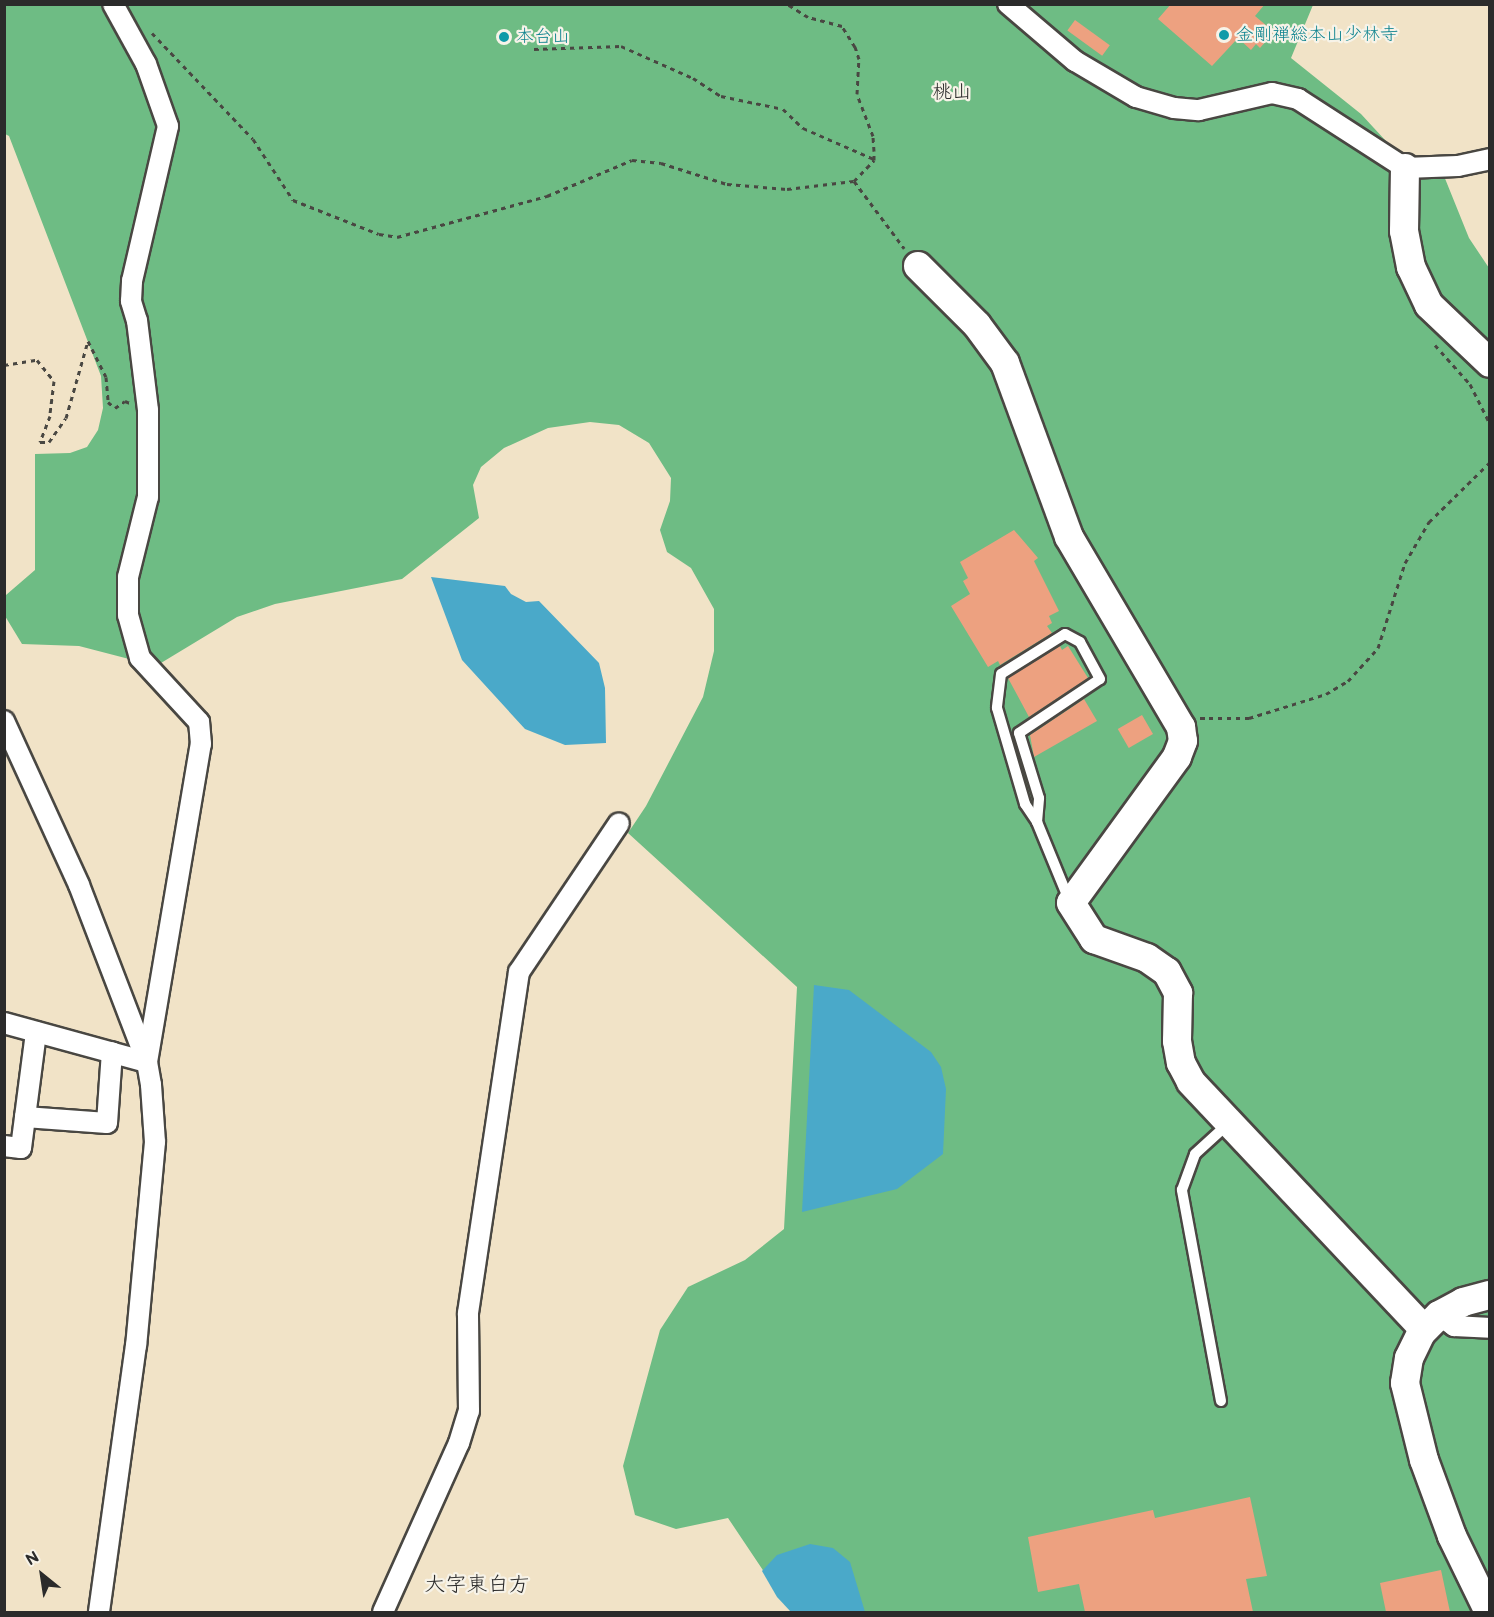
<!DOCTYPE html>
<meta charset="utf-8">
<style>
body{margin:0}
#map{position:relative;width:1494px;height:1617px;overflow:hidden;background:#f1e3c7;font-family:"Balsamiq Sans","Klee One",sans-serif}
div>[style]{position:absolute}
.forest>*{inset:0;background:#6ebc84}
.water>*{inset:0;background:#4aa9c9}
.building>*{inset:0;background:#eda180;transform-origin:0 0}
.path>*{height:3px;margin-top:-1.5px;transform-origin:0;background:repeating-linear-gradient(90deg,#494742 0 4.5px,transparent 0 9px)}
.roads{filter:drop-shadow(2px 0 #494742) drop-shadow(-2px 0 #494742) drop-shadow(0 2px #494742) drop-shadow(0 -2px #494742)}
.lane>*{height:10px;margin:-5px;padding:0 5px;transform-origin:5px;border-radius:5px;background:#fff}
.street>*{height:20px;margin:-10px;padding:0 10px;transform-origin:10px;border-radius:10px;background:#fff}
.secondary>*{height:28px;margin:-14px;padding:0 14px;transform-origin:14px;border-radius:14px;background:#fff}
.dots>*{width:16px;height:16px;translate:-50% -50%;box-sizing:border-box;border:3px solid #f7f3e8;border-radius:50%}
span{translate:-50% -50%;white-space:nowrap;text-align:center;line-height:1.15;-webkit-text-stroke:4.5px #f7f3e8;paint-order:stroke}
.culture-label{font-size:18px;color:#0d838f}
.left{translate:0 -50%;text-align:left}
.neighbourhood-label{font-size:20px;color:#2b2b2b}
.quarter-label{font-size:21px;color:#2b2b2b}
.frame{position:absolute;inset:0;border:6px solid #2b2b2b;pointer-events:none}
.north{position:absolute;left:12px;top:1545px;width:60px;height:60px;-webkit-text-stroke:4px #f7f3e8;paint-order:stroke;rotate:330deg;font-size:16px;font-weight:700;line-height:24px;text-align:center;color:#2b2b2b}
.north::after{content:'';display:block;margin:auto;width:21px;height:27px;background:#2b2b2b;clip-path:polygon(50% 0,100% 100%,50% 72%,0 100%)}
</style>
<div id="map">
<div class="forest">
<div style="clip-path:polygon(5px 5px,1313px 5px,1291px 58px,1361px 114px,1397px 153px,1444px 176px,1469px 238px,1489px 268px,1489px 1612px,791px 1612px,728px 1518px,676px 1529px,635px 1515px,623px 1466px,660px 1330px,688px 1287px,745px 1260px,784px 1229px,797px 987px,628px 833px,646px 806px,703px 697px,714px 651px,714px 609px,691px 568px,667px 552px,660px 530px,670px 501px,671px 478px,649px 443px,619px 425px,590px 422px,548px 428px,504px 448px,481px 467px,473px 485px,479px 518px,402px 579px,275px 604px,237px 617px,156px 666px,79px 646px,22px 644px,5px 616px,6px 595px,35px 570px,35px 454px,70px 453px,87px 447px,98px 430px,103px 408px,101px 376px,9px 136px,5px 134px)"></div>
</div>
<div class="water">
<div style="clip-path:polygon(431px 577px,505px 586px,511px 594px,526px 602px,539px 601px,599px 663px,605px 688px,606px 743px,565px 745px,525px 729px,462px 660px)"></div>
<div style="clip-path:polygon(814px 985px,849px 990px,931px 1052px,941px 1067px,946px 1089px,943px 1154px,897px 1189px,802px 1212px)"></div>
<div style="clip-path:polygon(810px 1544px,833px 1548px,850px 1562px,865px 1612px,791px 1612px,777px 1597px,762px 1571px,777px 1555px)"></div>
</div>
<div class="building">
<div style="clip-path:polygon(1171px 4px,1265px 4px,1255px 16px,1274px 32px,1260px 48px,1256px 44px,1251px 50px,1238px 38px,1212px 66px,1158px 19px)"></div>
<div style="left:1075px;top:20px;width:43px;height:13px;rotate:36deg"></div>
<div style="clip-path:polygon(1014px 530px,1038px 558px,1034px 561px,1059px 611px,1049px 616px,1052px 623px,1047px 626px,1052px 633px,1000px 665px,998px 661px,988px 667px,951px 606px,970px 594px,963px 581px,968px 578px,960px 562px)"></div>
<div style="clip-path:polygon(1060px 646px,1062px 650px,1068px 646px,1088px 678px,1029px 717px,1008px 678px)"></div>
<div style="clip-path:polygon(1084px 699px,1097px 721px,1034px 757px,1030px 735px)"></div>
<div style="left:1142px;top:715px;width:22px;height:28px;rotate:60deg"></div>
<div style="clip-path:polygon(1250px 1497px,1267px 1576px,1246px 1579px,1253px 1612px,1085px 1612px,1079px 1584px,1038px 1592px,1028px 1537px,1153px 1510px,1155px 1518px)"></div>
<div style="clip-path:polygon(1441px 1570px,1450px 1612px,1386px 1612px,1380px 1583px)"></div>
</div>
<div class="path">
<div style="left:152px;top:33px;width:146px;rotate:46.4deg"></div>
<div style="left:253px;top:139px;width:73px;rotate:56.7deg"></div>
<div style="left:293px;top:200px;width:92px;rotate:21.6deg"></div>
<div style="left:379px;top:234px;width:18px;rotate:9deg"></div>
<div style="left:397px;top:237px;width:156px;rotate:-15.3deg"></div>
<div style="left:547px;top:196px;width:92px;rotate:-23deg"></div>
<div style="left:632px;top:160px;width:29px;rotate:6deg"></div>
<div style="left:661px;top:163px;width:69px;rotate:17.7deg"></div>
<div style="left:727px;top:184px;width:60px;rotate:4.8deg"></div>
<div style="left:787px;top:189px;width:67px;rotate:-6.8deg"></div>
<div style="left:854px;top:181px;width:29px;rotate:-46deg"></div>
<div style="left:874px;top:160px;width:9px;rotate:-90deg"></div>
<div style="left:874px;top:151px;width:15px;rotate:-94deg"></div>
<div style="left:873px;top:136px;width:45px;rotate:-110.9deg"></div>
<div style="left:857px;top:94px;width:35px;rotate:-87deg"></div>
<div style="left:859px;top:59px;width:13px;rotate:-108deg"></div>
<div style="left:855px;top:47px;width:25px;rotate:-122deg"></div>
<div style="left:842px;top:26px;width:35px;rotate:-165deg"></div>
<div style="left:808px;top:17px;width:25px;rotate:-148deg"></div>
<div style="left:534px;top:49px;width:87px;rotate:-2deg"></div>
<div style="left:621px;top:46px;width:79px;rotate:24deg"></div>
<div style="left:693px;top:78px;width:33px;rotate:33deg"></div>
<div style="left:721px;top:96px;width:63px;rotate:11.8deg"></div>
<div style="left:783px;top:109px;width:28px;rotate:44deg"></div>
<div style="left:803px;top:128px;width:77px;rotate:23.6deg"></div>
<div style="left:854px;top:181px;width:84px;rotate:53.3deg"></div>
<div style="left:1435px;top:345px;width:52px;rotate:48.1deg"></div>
<div style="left:1470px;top:384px;width:45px;rotate:63.4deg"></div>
<div style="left:4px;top:365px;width:33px;rotate:-9deg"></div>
<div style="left:37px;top:360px;width:27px;rotate:51deg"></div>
<div style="left:54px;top:381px;width:35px;rotate:97deg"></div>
<div style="left:50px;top:416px;width:28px;rotate:111deg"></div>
<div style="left:40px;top:442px;width:9px"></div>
<div style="left:49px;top:442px;width:29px;rotate:-55deg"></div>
<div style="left:66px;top:418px;width:80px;rotate:-74.1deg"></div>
<div style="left:88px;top:341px;width:40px;rotate:63.4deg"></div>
<div style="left:106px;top:377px;width:25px;rotate:85deg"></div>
<div style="left:108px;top:402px;width:9px;rotate:41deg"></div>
<div style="left:115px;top:408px;width:12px;rotate:-35deg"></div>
<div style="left:125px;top:401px;width:5px;rotate:22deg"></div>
<div style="left:1200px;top:718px;width:49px"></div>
<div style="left:1249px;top:718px;width:81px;rotate:-17.3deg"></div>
<div style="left:1326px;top:694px;width:26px;rotate:-31deg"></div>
<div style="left:1348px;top:681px;width:45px;rotate:-47.7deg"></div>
<div style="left:1378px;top:648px;width:89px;rotate:-72.4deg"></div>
<div style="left:1405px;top:563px;width:48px;rotate:-59.7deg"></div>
<div style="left:1429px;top:522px;width:86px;rotate:-44.5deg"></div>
</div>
<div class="roads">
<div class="lane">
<div style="left:1037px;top:822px;width:24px;rotate:-85deg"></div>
<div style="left:1039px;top:798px;width:68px;rotate:-107.1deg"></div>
<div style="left:1019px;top:733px;width:97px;rotate:-33.7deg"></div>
<div style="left:1100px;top:679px;width:42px;rotate:-118.4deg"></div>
<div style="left:1080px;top:642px;width:17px;rotate:-152deg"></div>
<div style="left:1065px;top:634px;width:75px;rotate:148deg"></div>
<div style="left:1001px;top:674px;width:34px;rotate:97deg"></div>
<div style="left:997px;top:708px;width:100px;rotate:73.7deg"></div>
<div style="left:1025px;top:804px;width:22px;rotate:56deg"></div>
<div style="left:1037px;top:822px;width:84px;rotate:67.7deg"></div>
<div style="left:1221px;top:1401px;width:215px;rotate:-100.5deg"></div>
<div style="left:1182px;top:1190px;width:38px;rotate:-70deg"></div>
<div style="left:1195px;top:1154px;width:46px;rotate:-42.4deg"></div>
</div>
<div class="street">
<div style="left:1008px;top:4px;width:88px;rotate:40.4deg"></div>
<div style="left:1075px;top:61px;width:71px;rotate:30.5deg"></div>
<div style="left:1136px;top:97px;width:40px;rotate:16deg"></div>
<div style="left:1174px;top:108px;width:25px;rotate:5deg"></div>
<div style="left:1199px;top:110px;width:75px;rotate:-13.1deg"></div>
<div style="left:1272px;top:93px;width:27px;rotate:13deg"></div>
<div style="left:1298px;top:99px;width:127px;rotate:32.8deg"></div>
<div style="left:1405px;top:168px;width:53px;rotate:-2.2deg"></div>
<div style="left:1458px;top:166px;width:33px;rotate:-12deg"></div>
<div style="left:4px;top:721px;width:180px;rotate:65.4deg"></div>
<div style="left:79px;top:885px;width:190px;rotate:69deg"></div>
<div style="left:147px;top:1062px;width:23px;rotate:80deg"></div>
<div style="left:151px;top:1085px;width:57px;rotate:86deg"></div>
<div style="left:155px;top:1142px;width:204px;rotate:95.3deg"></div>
<div style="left:136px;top:1345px;width:270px;rotate:97.9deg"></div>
<div style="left:4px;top:1023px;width:148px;rotate:15.3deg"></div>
<div style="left:147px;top:1062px;width:323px;rotate:-80.4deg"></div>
<div style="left:201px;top:744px;width:22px;rotate:-95deg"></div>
<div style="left:199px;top:722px;width:87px;rotate:-132.7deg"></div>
<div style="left:140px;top:658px;width:45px;rotate:-105.6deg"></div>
<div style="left:128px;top:615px;width:38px;rotate:-90deg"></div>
<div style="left:128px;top:577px;width:82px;rotate:-76deg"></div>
<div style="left:148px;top:497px;width:87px;rotate:-90deg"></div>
<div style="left:148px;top:410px;width:90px;rotate:-97deg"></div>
<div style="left:137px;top:321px;width:21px;rotate:-107deg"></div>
<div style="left:131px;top:301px;width:20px;rotate:-87deg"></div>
<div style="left:132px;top:281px;width:159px;rotate:-76.9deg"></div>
<div style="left:168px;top:126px;width:66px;rotate:-109.5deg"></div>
<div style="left:146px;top:64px;width:68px;rotate:-118.8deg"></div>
<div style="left:25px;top:1117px;width:82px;rotate:4.2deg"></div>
<div style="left:107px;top:1123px;width:71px;rotate:-86deg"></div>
<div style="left:4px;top:1146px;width:17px;rotate:7deg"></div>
<div style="left:21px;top:1148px;width:117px;rotate:-82.6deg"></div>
<div style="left:1439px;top:1315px;width:19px;rotate:36deg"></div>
<div style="left:1454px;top:1326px;width:36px;rotate:3deg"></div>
<div style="left:383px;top:1612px;width:185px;rotate:-65.8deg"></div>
<div style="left:459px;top:1443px;width:34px;rotate:-73deg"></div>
<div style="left:469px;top:1411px;width:98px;rotate:-90.6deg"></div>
<div style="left:468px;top:1313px;width:345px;rotate:-81.5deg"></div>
<div style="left:519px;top:972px;width:179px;rotate:-56.1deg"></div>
</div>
<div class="secondary">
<div style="left:1405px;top:168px;width:63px;rotate:90.9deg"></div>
<div style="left:1404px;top:231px;width:37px;rotate:79deg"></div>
<div style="left:1411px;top:267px;width:42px;rotate:64.7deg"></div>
<div style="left:1429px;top:305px;width:84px;rotate:43.6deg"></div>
<div style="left:918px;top:266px;width:83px;rotate:45deg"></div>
<div style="left:977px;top:325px;width:47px;rotate:53.6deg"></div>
<div style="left:1005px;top:363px;width:185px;rotate:69.8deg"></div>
<div style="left:1069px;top:537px;width:221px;rotate:59.5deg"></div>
<div style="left:1181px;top:727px;width:14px;rotate:82deg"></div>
<div style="left:1183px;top:741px;width:17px;rotate:111deg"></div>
<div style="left:1177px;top:757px;width:180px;rotate:126deg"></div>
<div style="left:1071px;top:903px;width:43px;rotate:57.4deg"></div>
<div style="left:1094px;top:939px;width:56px;rotate:19.7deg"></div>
<div style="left:1147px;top:958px;width:24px;rotate:35deg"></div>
<div style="left:1167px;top:972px;width:24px;rotate:62deg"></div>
<div style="left:1178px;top:993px;width:48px;rotate:91.2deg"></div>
<div style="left:1177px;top:1041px;width:22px;rotate:80deg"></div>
<div style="left:1181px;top:1063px;width:21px;rotate:62deg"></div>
<div style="left:1191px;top:1082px;width:340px;rotate:46.7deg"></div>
<div style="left:1489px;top:1612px;width:85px;rotate:-116deg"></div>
<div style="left:1452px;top:1536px;width:81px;rotate:-110.2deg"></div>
<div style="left:1424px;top:1460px;width:79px;rotate:-103.9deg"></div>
<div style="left:1405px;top:1383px;width:25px;rotate:-81deg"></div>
<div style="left:1409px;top:1358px;width:28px;rotate:-64deg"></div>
<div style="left:1421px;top:1333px;width:25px;rotate:-45deg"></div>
<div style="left:1439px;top:1315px;width:27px;rotate:-28deg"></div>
<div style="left:1463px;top:1302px;width:28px;rotate:-15deg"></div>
</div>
</div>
<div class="dots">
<div style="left:1224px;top:35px;background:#0f9aa8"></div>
<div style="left:504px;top:37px;background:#0f9aa8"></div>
</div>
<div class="culture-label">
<span class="left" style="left:1236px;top:35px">金剛禅総本山少林寺</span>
<span class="left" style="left:516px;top:37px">本台山</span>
</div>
<div class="neighbourhood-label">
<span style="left:952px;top:92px">桃山</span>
</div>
<div class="quarter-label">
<span style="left:477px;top:1585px">大字東白方</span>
</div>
<div class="frame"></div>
<div class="north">N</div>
</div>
